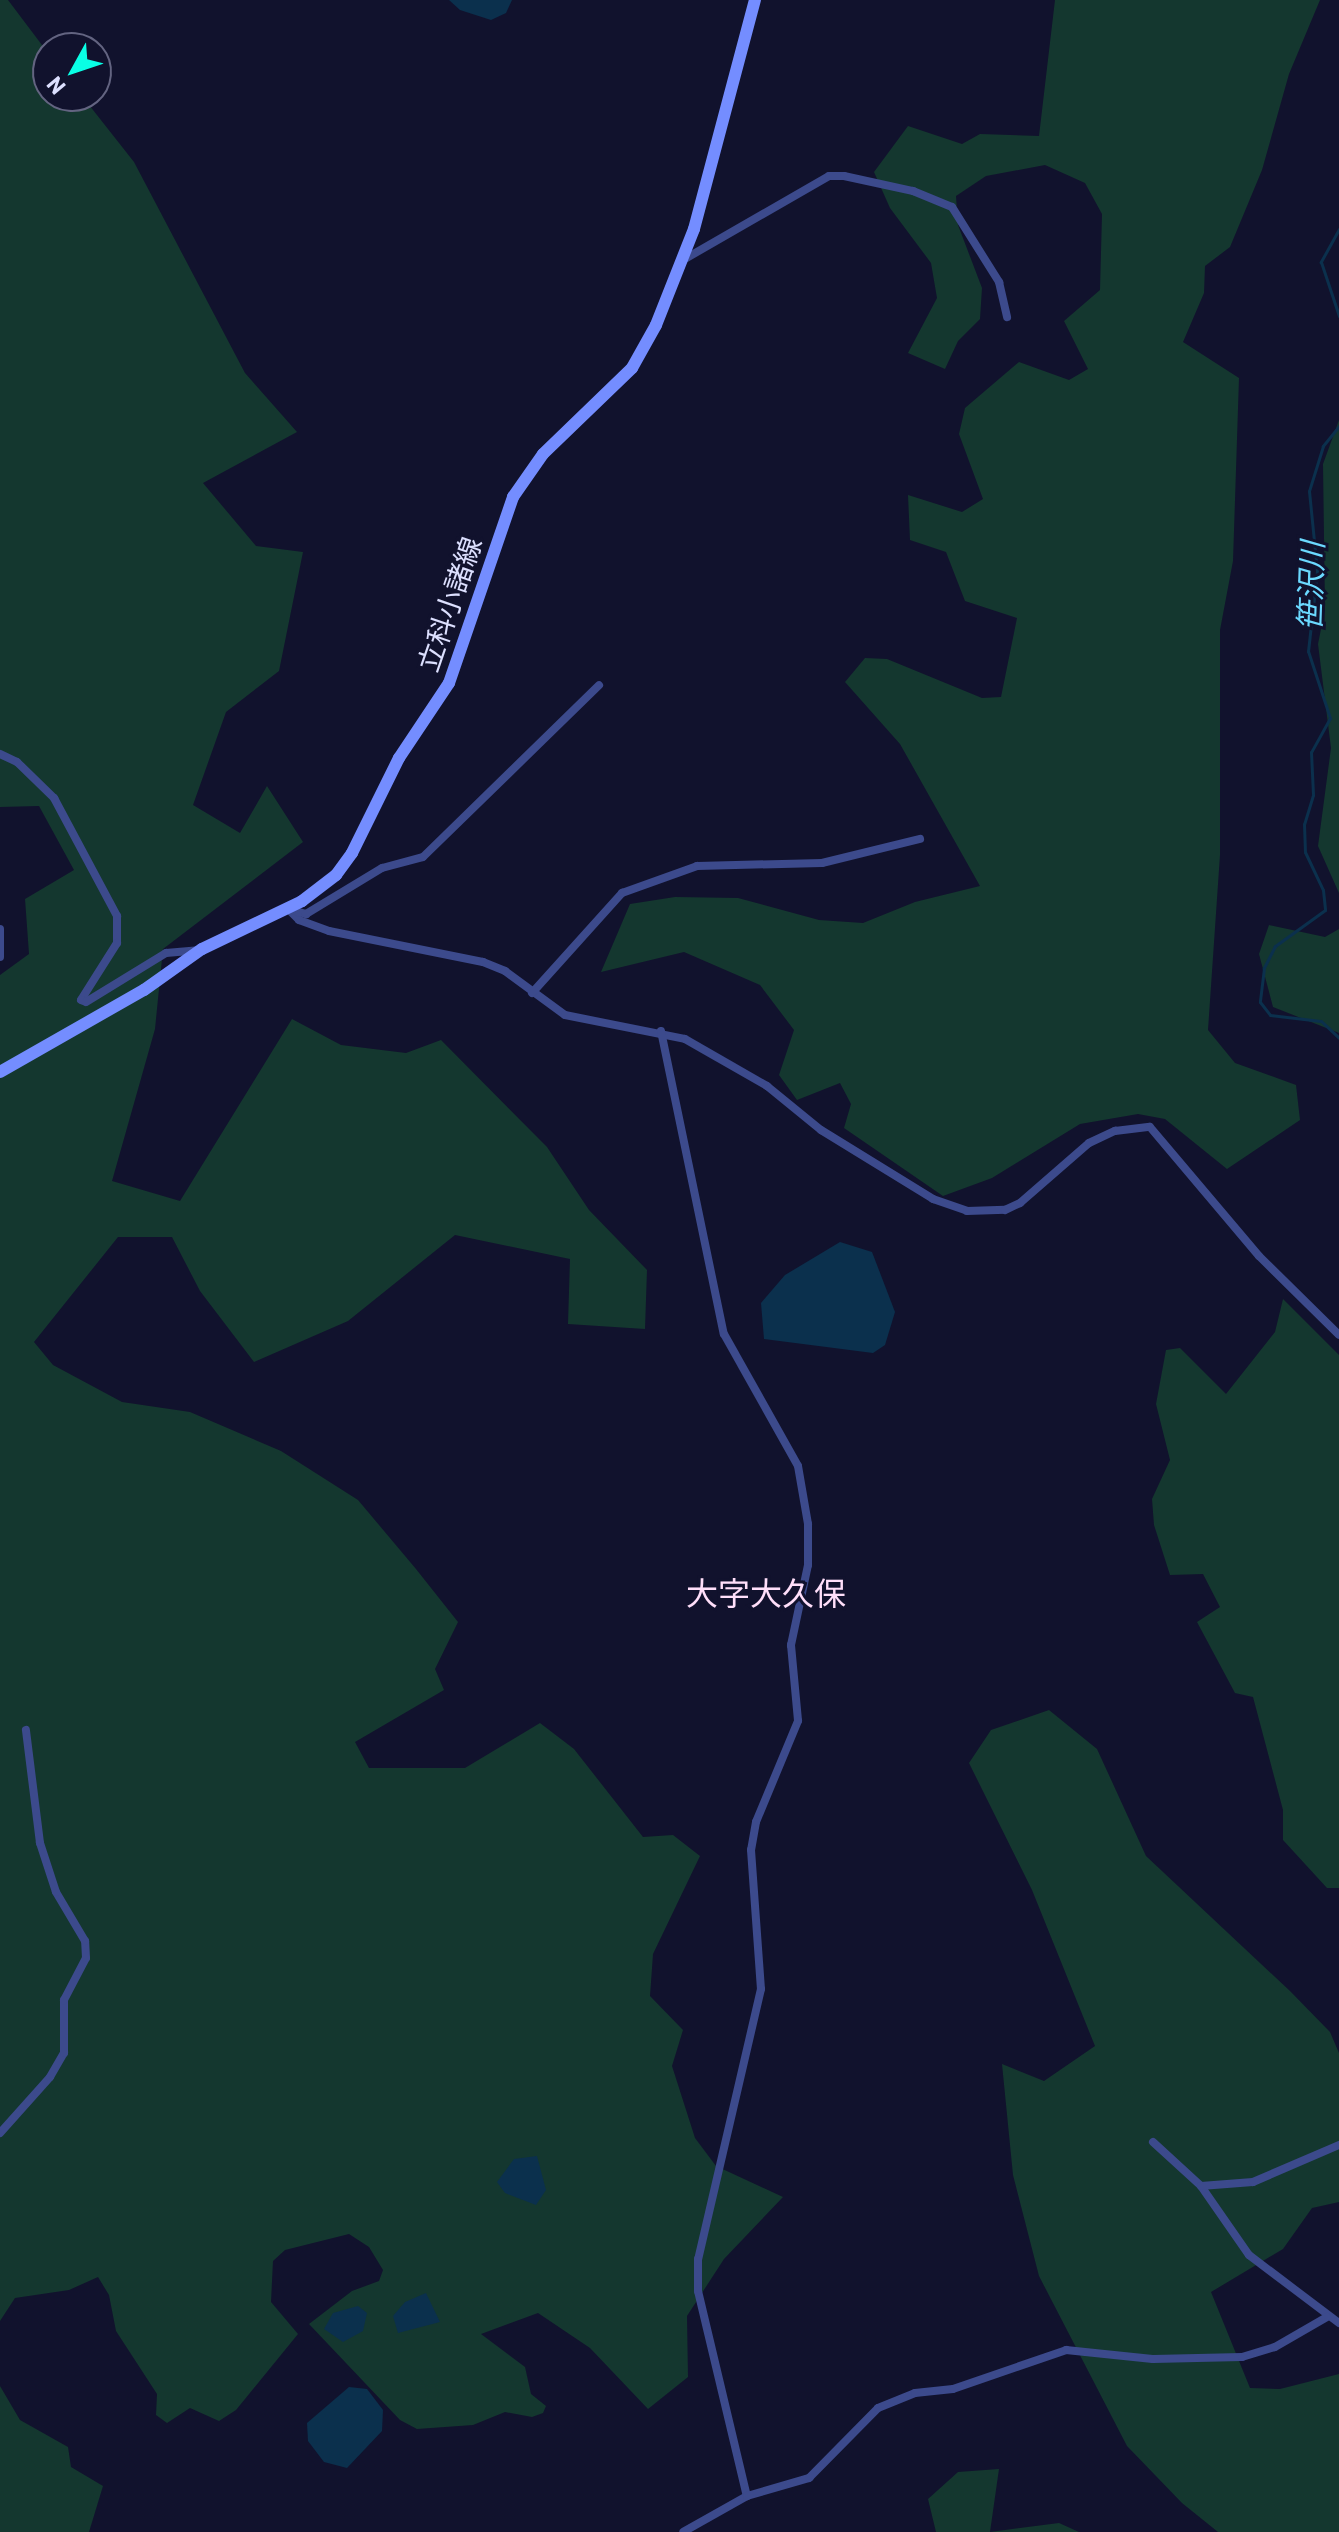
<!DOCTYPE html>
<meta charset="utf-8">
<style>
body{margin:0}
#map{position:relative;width:1339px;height:2532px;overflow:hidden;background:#11122d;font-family:Barlow,"Noto Sans JP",sans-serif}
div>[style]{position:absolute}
.green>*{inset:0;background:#14372f}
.water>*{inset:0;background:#0b304d}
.stream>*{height:3px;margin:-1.5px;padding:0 1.5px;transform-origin:1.5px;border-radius:1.5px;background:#0b304d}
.street>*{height:8px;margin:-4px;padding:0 4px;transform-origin:4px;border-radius:4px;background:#3c4a8c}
.secondary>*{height:12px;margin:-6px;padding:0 6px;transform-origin:6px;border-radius:6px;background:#748dff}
span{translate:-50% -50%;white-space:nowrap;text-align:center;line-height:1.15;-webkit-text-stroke:6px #11122d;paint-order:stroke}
.street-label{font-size:28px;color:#dde0ff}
.water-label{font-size:30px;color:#6bd9ff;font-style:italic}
.quarter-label{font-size:32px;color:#ffdffa}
.north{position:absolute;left:32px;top:32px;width:80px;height:80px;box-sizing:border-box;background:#11122d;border:2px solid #636481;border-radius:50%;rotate:230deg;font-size:22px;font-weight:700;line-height:32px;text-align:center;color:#dde0ff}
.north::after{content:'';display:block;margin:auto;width:28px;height:36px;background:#09ffe5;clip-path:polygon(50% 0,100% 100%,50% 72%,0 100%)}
</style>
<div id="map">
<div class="green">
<div style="clip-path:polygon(0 0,8px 0,48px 53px,48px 96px,82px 96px,134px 162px,245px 373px,297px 432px,203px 483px,256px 546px,303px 552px,279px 671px,226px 712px,193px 805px,240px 833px,267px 786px,303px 842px,163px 949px,155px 1029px,112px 1181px,180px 1201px,292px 1019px,341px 1045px,406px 1053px,441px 1040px,547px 1147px,589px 1210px,647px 1270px,645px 1329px,568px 1324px,570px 1259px,455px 1235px,348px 1321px,254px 1362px,200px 1291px,172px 1237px,118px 1237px,34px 1342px,53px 1365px,122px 1402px,190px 1412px,281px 1451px,358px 1500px,416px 1569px,458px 1622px,435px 1669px,444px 1690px,355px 1742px,369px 1768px,465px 1768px,540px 1723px,574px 1749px,643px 1837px,673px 1835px,700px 1856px,653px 1954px,650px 1996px,683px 2030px,672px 2066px,695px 2138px,716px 2166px,783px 2197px,724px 2259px,687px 2316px,688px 2377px,648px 2409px,590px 2348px,538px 2313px,481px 2334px,525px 2367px,531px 2394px,546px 2406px,543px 2413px,532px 2417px,505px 2412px,473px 2425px,417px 2429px,400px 2420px,309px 2324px,352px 2291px,379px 2281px,383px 2270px,369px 2247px,349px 2234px,285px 2250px,273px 2261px,271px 2302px,298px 2334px,236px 2410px,219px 2421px,190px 2408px,167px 2423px,156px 2415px,157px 2394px,116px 2331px,109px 2295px,98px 2277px,69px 2290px,15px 2298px,0 2321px,0 975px,29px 954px,25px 899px,74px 870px,39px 806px,0 807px)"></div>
<div style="clip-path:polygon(1055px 0,1320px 0,1289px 74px,1262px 170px,1230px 247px,1205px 266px,1204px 293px,1183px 342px,1239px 378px,1233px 561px,1220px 630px,1220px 855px,1208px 1030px,1235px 1063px,1296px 1085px,1300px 1120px,1227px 1169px,1165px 1119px,1138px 1114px,1080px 1124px,992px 1178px,943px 1196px,844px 1128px,851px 1104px,840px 1083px,797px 1100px,779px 1075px,794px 1030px,760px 985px,684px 952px,601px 972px,630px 904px,675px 897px,738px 898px,819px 920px,863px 923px,915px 902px,980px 886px,900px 744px,845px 682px,865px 658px,887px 659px,982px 698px,1001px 697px,1017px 618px,965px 601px,946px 552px,910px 540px,908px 495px,962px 512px,983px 499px,959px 434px,965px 408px,1019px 362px,1069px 380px,1088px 369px,1064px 321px,1100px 290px,1102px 214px,1085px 183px,1045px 165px,986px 176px,956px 196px,958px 225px,982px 288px,980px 319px,958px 341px,945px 369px,908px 353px,937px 298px,931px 263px,890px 208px,874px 172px,908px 126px,962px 144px,980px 134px,1039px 136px)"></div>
<div style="clip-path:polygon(1339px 420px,1339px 893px,1318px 846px,1331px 748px,1318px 644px,1325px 609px,1323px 464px)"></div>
<div style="clip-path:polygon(1269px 925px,1325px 937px,1339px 929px,1339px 1033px,1273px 1007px,1259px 954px)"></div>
<div style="clip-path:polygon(1283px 1299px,1339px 1355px,1339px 1888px,1327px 1888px,1283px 1840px,1283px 1810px,1253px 1697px,1235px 1693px,1197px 1622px,1220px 1607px,1203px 1574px,1170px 1575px,1154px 1525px,1152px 1499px,1170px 1460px,1156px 1404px,1166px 1350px,1180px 1348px,1226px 1394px,1275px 1332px)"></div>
<div style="clip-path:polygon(1049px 1710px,1097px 1749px,1146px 1856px,1290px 1991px,1330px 2032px,1339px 2053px,1339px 2202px,1312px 2208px,1283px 2249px,1211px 2292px,1250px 2388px,1280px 2389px,1339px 2374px,1339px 2532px,1218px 2532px,1182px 2503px,1127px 2446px,1039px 2276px,1013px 2175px,1002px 2064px,1044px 2081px,1095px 2046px,1032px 1890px,969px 1763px,991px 1730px)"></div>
<div style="clip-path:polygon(0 2386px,20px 2420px,68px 2447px,71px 2467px,103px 2486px,89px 2532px,0 2532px)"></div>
<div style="clip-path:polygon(999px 2469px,990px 2532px,1059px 2523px,1079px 2532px,936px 2532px,928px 2499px,958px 2472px)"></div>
</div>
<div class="water">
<div style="clip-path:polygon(449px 0,512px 0,506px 13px,491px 20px,460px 10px)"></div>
<div style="clip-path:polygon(840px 1242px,872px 1252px,895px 1312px,885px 1345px,873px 1353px,764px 1339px,761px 1303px,785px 1275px)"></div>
<div style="clip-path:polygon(537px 2156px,546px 2190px,536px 2205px,505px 2193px,497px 2182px,514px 2159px)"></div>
<div style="clip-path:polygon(426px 2293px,440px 2322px,398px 2333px,393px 2316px,405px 2302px)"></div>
<div style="clip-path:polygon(358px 2306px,367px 2313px,363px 2331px,343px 2342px,324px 2329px,333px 2313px)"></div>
<div style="clip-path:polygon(349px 2387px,367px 2389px,383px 2410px,382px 2431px,347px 2468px,324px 2462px,308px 2441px,307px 2423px)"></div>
</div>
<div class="stream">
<div style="left:1339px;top:229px;width:38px;rotate:119deg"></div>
<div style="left:1321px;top:262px;width:57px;rotate:71.6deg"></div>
<div style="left:1339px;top:426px;width:26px;rotate:129deg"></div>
<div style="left:1323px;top:446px;width:47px;rotate:107.3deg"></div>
<div style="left:1309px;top:491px;width:80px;rotate:84.3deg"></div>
<div style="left:1317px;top:571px;width:81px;rotate:96.4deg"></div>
<div style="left:1308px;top:651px;width:71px;rotate:71.8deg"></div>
<div style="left:1330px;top:718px;width:39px;rotate:119deg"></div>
<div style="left:1311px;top:752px;width:43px;rotate:87.3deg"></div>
<div style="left:1313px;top:795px;width:30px;rotate:107deg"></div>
<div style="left:1304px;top:824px;width:28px;rotate:88deg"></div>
<div style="left:1305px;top:852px;width:42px;rotate:64.7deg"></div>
<div style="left:1323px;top:890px;width:20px;rotate:84deg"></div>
<div style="left:1325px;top:910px;width:62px;rotate:144.2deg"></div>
<div style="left:1275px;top:946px;width:25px;rotate:117deg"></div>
<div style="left:1264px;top:968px;width:34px;rotate:97deg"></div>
<div style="left:1260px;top:1002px;width:16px;rotate:52deg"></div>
<div style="left:1270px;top:1015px;width:51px;rotate:6.7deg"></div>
<div style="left:1321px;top:1021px;width:25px;rotate:43deg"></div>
</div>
<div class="street">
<div style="left:683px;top:260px;width:168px;rotate:-29.9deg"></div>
<div style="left:829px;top:176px;width:15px"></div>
<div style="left:844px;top:176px;width:71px;rotate:12.3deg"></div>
<div style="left:913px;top:191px;width:42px;rotate:22.3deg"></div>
<div style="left:952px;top:207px;width:89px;rotate:57.9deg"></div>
<div style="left:999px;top:282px;width:36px;rotate:77deg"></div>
<div style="left:0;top:754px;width:19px;rotate:25deg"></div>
<div style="left:17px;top:762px;width:52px;rotate:44.2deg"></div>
<div style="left:54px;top:798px;width:134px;rotate:61.9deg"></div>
<div style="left:117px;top:916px;width:27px;rotate:90deg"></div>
<div style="left:117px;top:943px;width:67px;rotate:122.3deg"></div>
<div style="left:81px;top:1000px;width:5px;rotate:22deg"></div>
<div style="left:86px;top:1002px;width:94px;rotate:-31.5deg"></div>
<div style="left:166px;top:953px;width:32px;rotate:-5deg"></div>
<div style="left:287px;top:908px;width:17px;rotate:45deg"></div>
<div style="left:299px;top:920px;width:32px;rotate:20deg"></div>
<div style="left:329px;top:931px;width:157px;rotate:11.4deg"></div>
<div style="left:483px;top:962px;width:24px;rotate:22deg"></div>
<div style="left:505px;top:971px;width:74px;rotate:36.3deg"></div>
<div style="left:565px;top:1015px;width:122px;rotate:11.3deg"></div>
<div style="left:685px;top:1039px;width:95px;rotate:29.8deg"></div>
<div style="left:767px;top:1086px;width:70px;rotate:39.2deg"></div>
<div style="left:821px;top:1130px;width:132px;rotate:31.6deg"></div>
<div style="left:933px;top:1199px;width:36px;rotate:19deg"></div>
<div style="left:967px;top:1211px;width:38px;rotate:-2deg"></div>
<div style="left:1005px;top:1210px;width:17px;rotate:-25deg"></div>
<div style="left:1020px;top:1203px;width:91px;rotate:-41deg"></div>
<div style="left:1089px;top:1143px;width:29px;rotate:-25deg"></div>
<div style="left:1115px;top:1131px;width:35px;rotate:-7deg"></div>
<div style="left:1150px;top:1127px;width:169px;rotate:49.8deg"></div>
<div style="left:1259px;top:1256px;width:112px;rotate:44.6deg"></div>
<div style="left:292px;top:910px;width:15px;rotate:16deg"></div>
<div style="left:306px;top:914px;width:89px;rotate:-31.2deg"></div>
<div style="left:382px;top:868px;width:42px;rotate:-15deg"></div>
<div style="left:423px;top:857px;width:246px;rotate:-44.3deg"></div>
<div style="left:0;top:929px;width:28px;rotate:90deg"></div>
<div style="left:532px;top:993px;width:135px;rotate:-48deg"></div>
<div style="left:622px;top:893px;width:80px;rotate:-19.8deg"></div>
<div style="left:697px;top:866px;width:125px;rotate:-1.4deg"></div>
<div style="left:822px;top:863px;width:101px;rotate:-13.8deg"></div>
<div style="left:661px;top:1031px;width:309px;rotate:78.3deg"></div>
<div style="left:724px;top:1334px;width:151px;rotate:60.7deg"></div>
<div style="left:798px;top:1466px;width:59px;rotate:80.2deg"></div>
<div style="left:808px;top:1524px;width:41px;rotate:90deg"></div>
<div style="left:808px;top:1565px;width:82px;rotate:102deg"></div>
<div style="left:791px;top:1645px;width:76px;rotate:84.7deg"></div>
<div style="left:798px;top:1721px;width:109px;rotate:112.6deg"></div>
<div style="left:756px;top:1822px;width:28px;rotate:100deg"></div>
<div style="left:751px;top:1850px;width:139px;rotate:85.9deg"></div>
<div style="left:761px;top:1989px;width:277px;rotate:103.1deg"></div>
<div style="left:698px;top:2259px;width:32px;rotate:90deg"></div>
<div style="left:698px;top:2291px;width:211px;rotate:76.6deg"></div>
<div style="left:747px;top:2496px;width:73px;rotate:150.6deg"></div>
<div style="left:0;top:2133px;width:75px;rotate:-48.2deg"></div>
<div style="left:50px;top:2077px;width:28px;rotate:-60deg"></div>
<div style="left:64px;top:2053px;width:53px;rotate:-90deg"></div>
<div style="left:64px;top:2000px;width:47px;rotate:-62.4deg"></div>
<div style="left:86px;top:1958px;width:17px;rotate:-93deg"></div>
<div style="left:85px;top:1941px;width:57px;rotate:-120.6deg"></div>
<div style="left:56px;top:1892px;width:52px;rotate:-108.1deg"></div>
<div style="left:40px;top:1843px;width:114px;rotate:-97.1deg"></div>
<div style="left:1153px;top:2142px;width:65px;rotate:42.5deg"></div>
<div style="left:1201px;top:2186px;width:84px;rotate:55.2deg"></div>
<div style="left:1249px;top:2255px;width:113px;rotate:37.1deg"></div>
<div style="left:1201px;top:2186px;width:52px;rotate:-4.4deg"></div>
<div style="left:1253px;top:2182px;width:94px;rotate:-23.3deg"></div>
<div style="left:747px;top:2496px;width:65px;rotate:-16.2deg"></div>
<div style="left:809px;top:2478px;width:98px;rotate:-45.4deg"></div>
<div style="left:878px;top:2408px;width:40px;rotate:-22deg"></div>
<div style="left:915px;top:2393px;width:38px;rotate:-6deg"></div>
<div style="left:953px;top:2389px;width:120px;rotate:-19deg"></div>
<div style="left:1066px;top:2350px;width:87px;rotate:5.9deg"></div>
<div style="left:1153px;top:2359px;width:89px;rotate:-1.3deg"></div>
<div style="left:1242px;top:2357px;width:34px;rotate:-17deg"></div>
<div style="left:1275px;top:2347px;width:60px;rotate:-30deg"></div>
</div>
<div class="secondary">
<div style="left:0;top:1072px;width:166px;rotate:-29.7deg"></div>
<div style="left:144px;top:990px;width:71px;rotate:-35.3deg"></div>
<div style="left:202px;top:949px;width:111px;rotate:-25.6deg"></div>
<div style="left:302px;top:901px;width:43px;rotate:-37.4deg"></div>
<div style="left:336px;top:875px;width:27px;rotate:-54deg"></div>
<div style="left:352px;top:853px;width:106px;rotate:-63.7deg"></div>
<div style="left:399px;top:758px;width:90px;rotate:-56.3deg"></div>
<div style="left:449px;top:683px;width:197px;rotate:-71deg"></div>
<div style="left:513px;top:497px;width:52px;rotate:-55.1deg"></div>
<div style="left:543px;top:454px;width:124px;rotate:-44deg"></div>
<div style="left:632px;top:368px;width:49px;rotate:-60.8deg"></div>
<div style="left:656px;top:325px;width:103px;rotate:-68.4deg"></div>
<div style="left:694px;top:229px;width:237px;rotate:-75.1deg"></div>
</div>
<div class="street-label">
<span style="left:449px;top:604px;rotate:-71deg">立科小諸線</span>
</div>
<div class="water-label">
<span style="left:1310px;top:586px;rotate:-88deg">笹沢川</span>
</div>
<div class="quarter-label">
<span style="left:766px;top:1592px">大字大久保</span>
</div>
<div class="north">N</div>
</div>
